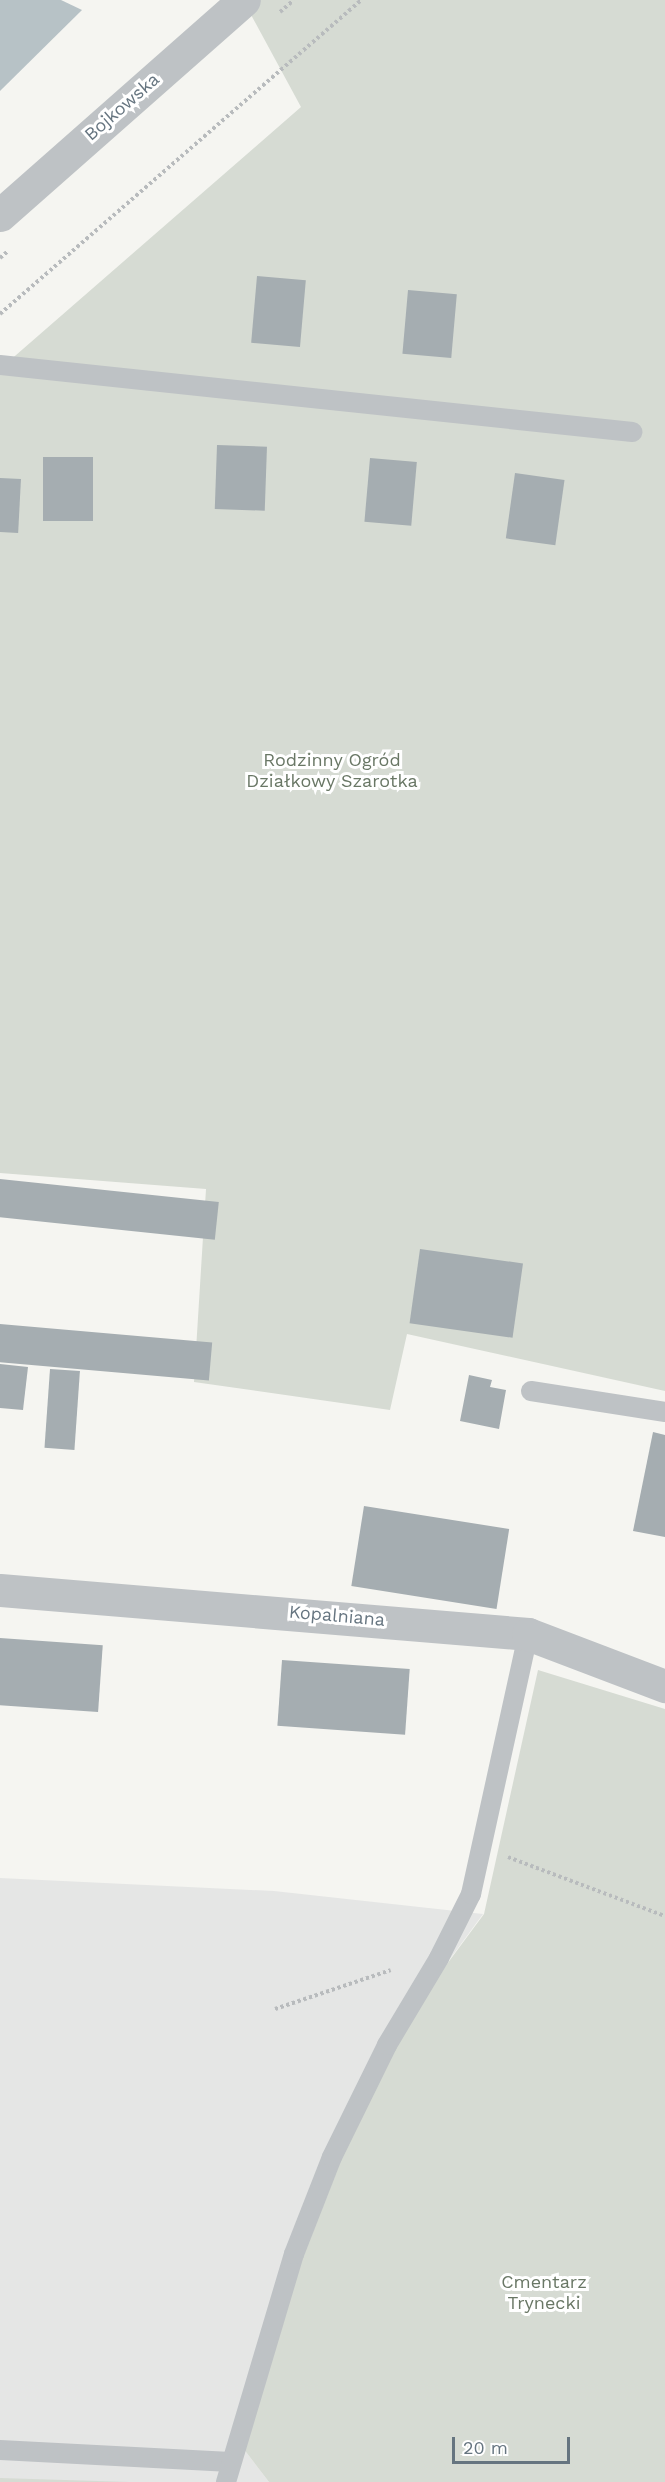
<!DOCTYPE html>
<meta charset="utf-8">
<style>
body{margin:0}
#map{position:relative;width:665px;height:2482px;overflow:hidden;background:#f5f5f1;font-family:"Work Sans",sans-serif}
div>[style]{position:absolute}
.built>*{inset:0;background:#e5e6e5}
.green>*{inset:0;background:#d6dbd3}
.water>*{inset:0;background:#b7c2c6}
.building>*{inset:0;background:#a5adb1;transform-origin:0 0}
.path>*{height:4px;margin-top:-2px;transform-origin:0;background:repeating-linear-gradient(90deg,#b8bbbd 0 3px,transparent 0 6px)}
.service>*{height:20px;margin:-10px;padding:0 10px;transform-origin:10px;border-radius:10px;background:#bec2c5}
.tertiary>*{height:33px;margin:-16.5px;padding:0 16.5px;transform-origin:16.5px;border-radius:16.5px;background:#bec2c5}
span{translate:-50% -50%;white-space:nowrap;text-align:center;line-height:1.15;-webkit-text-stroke:6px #fff;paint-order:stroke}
.street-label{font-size:18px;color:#667580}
.park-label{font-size:18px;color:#697765}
.scale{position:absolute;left:452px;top:2437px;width:118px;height:27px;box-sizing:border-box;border:3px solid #667580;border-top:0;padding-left:8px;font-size:18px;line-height:21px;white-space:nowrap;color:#667580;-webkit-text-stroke:4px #fff;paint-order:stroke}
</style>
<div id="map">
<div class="built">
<div style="clip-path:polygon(0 1878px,274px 1891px,483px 1914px,387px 2045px,236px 2439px,269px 2482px,0 2482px)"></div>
</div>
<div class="green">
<div style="clip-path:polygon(243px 0,665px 0,665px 1391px,407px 1334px,390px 1410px,194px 1382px,206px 1189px,0 1173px,0 369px,301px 107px)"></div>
<div style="clip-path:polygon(538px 1670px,665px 1709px,665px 2482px,269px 2482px,236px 2439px,294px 2254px,387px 2045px,484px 1914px)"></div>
<div style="clip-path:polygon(0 2478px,130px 2482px,0 2482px)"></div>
</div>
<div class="water">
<div style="clip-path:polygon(0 0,61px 0,82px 10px,0 91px)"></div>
</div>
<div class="building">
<div style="left:257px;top:276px;width:49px;height:67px;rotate:5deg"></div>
<div style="left:408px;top:290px;width:49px;height:64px;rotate:5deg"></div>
<div style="left:217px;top:445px;width:50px;height:64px;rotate:2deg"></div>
<div style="left:43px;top:457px;width:50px;height:64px"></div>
<div style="left:370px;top:458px;width:47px;height:64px;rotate:5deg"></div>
<div style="left:515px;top:473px;width:50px;height:66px;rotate:8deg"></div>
<div style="left:0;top:478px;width:21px;height:54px;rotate:3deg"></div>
<div style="left:0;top:1179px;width:220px;height:38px;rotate:6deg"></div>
<div style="left:420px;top:1249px;width:104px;height:75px;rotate:8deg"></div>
<div style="left:0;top:1324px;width:213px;height:38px;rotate:5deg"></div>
<div style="clip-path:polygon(0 1364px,28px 1367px,23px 1410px,0 1408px)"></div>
<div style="left:50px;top:1369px;width:30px;height:79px;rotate:4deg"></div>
<div style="clip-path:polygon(469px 1375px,492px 1380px,490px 1387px,506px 1390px,499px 1429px,460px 1421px)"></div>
<div style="clip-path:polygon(653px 1432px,665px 1435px,665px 1537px,633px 1531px)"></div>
<div style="left:364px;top:1506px;width:147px;height:81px;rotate:9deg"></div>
<div style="left:0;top:1638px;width:103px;height:67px;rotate:4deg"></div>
<div style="left:282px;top:1660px;width:128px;height:66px;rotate:4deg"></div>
</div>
<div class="path">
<div style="left:280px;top:12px;width:18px;rotate:-41deg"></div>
<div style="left:0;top:258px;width:11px;rotate:-41deg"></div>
<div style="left:0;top:314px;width:478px;rotate:-41deg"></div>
<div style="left:508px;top:1857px;width:168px;rotate:20.6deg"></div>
<div style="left:275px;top:2009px;width:122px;rotate:-18.6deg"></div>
</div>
<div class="service">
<div style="left:0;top:365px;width:636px;rotate:6.05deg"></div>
<div style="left:531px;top:1391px;width:136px;rotate:8.9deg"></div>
<div style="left:0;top:2450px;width:231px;rotate:3deg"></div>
<div style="left:226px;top:2482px;width:238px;rotate:-73.4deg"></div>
<div style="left:294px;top:2254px;width:104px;rotate:-68.6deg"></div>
<div style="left:332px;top:2157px;width:125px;rotate:-63.8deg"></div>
<div style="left:387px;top:2045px;width:101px;rotate:-59.1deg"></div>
<div style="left:439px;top:1958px;width:72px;rotate:-63.4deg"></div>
<div style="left:471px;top:1894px;width:266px;rotate:-77.6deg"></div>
</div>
<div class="tertiary">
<div style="left:0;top:215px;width:325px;rotate:-41.4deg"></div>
<div style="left:0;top:1590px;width:530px;rotate:4.76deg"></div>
<div style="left:528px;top:1634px;width:147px;rotate:20.8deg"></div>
</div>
<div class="street-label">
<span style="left:122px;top:107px;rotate:-41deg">Bojkowska</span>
<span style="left:337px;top:1616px;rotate:5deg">Kopalniana</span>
</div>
<div class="park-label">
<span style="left:332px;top:771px">Rodzinny Ogród<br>Działkowy Szarotka</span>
<span style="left:544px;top:2293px">Cmentarz<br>Trynecki</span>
</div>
<div class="scale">20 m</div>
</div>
